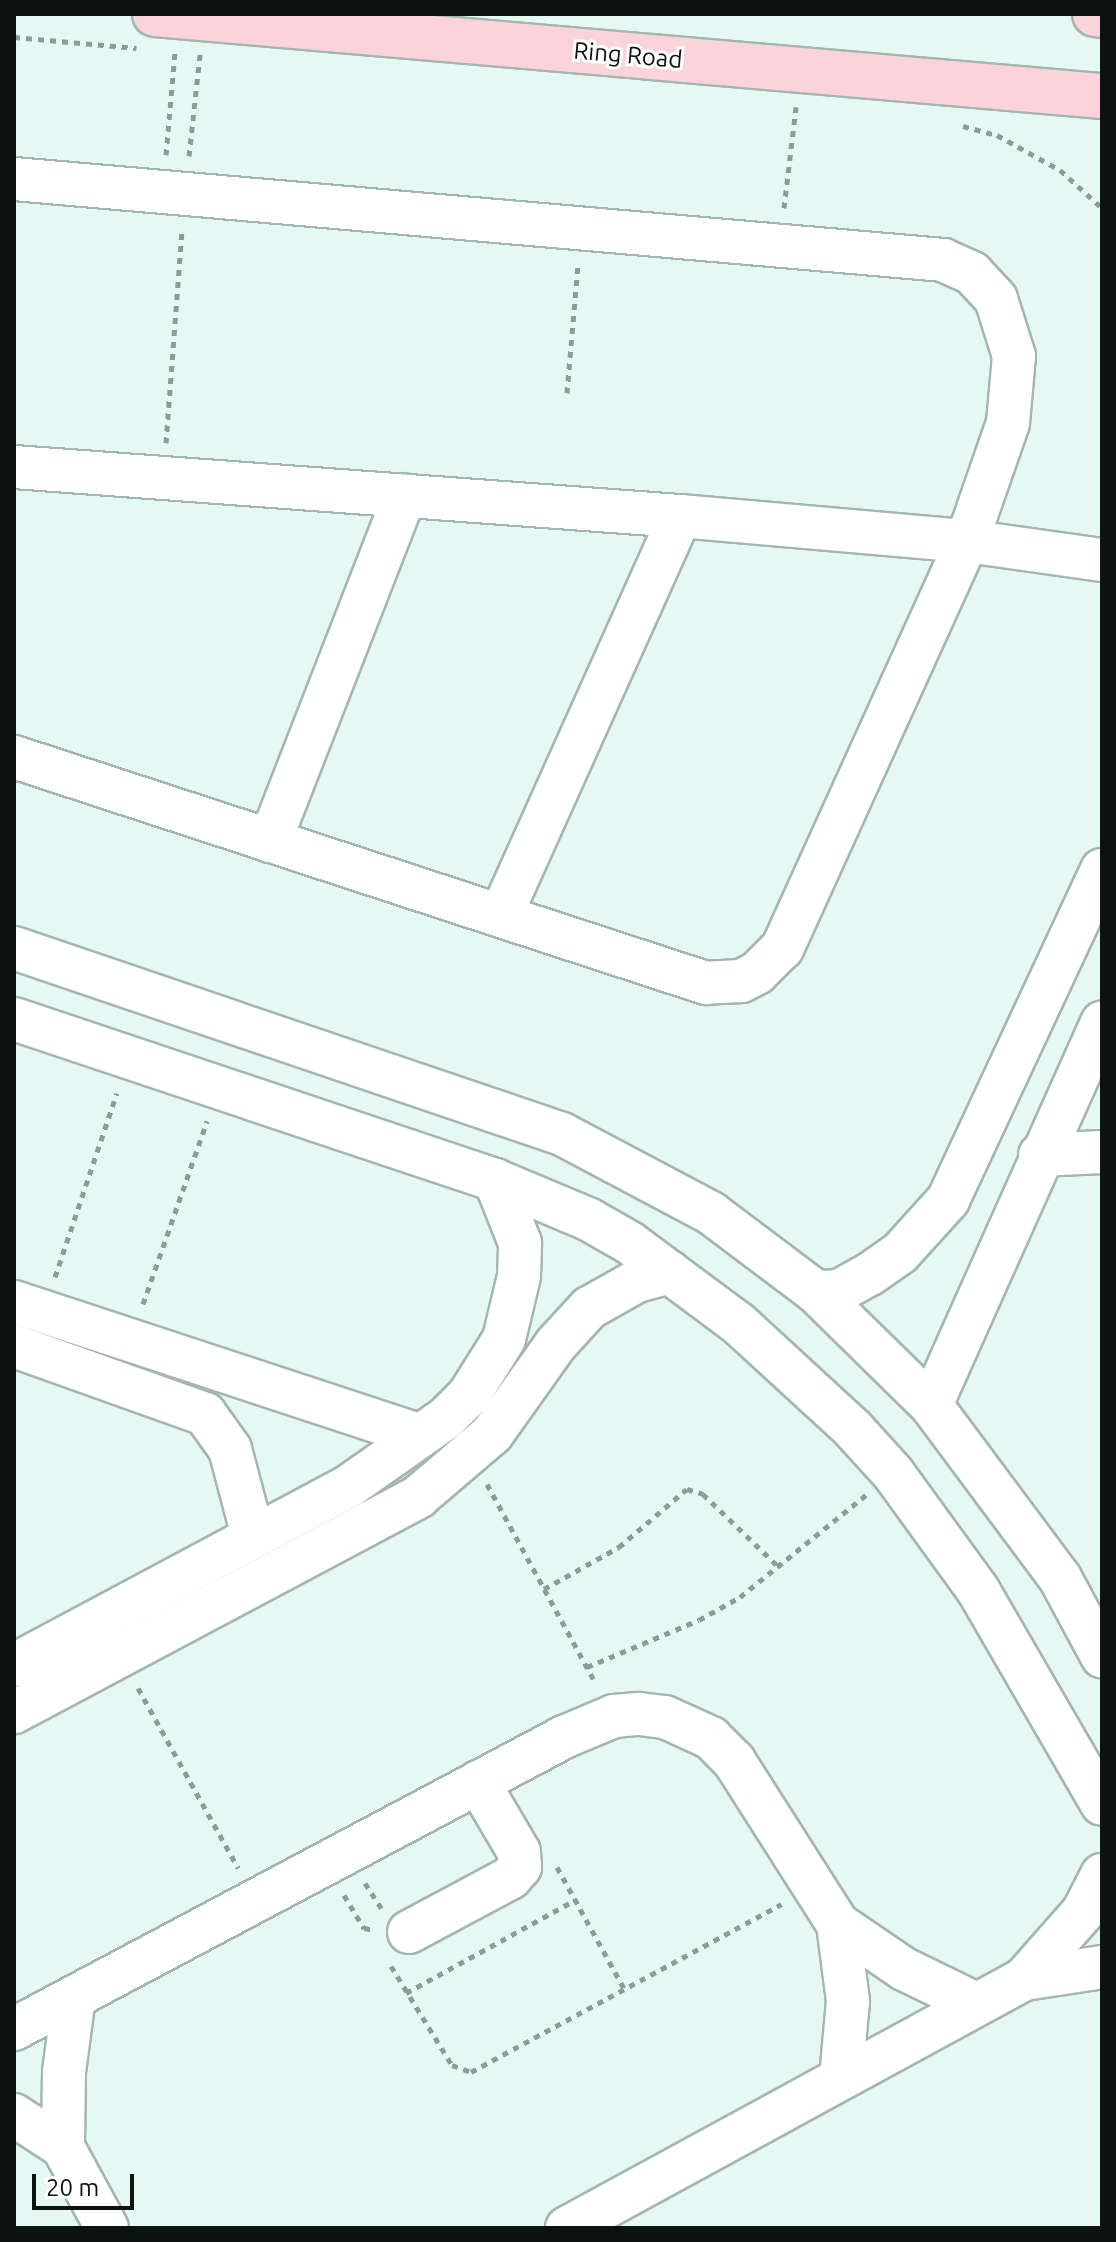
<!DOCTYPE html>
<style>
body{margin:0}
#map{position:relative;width:1116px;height:2242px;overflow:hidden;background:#e5f8f3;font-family:Ubuntu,sans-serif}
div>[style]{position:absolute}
.path>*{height:5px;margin-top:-2.5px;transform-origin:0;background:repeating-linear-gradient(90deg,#8e9c98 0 6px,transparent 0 12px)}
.roads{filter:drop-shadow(2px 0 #a4b6b1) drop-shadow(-2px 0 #a4b6b1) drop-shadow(0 2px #a4b6b1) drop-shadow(0 -2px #a4b6b1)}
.minor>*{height:42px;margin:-21px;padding:0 21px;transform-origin:21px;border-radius:21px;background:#fff}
.major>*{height:44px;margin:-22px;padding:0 22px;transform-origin:22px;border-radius:22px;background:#fbd4db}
span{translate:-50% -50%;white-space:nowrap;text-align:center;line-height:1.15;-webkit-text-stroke:6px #fff;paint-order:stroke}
.street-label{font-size:24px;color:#0c1210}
.frame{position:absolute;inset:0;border:16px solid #0c1210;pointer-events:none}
.scale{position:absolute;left:32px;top:2174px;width:102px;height:36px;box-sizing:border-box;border:4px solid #0c1210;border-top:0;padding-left:10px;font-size:24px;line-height:28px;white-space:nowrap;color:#0c1210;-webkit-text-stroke:6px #fff;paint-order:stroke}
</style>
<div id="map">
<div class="path">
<div style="left:14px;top:37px;width:123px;rotate:5.1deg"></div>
<div style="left:963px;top:126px;width:35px;rotate:15deg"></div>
<div style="left:997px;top:135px;width:72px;rotate:29.1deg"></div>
<div style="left:1060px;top:170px;width:57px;rotate:42.1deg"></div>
<div style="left:166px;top:155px;width:102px;rotate:-85deg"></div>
<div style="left:189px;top:156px;width:103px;rotate:-83.8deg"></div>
<div style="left:784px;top:208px;width:102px;rotate:-83.2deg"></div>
<div style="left:567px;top:393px;width:128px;rotate:-85.1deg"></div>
<div style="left:166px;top:443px;width:215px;rotate:-85.7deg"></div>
<div style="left:55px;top:1277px;width:194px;rotate:-71.4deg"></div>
<div style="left:143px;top:1304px;width:194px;rotate:-70.7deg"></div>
<div style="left:487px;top:1484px;width:226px;rotate:61.4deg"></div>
<div style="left:544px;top:1589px;width:86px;rotate:-29.2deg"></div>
<div style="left:619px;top:1547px;width:89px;rotate:-40.5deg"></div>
<div style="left:687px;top:1489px;width:17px;rotate:17deg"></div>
<div style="left:703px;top:1494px;width:107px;rotate:43.9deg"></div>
<div style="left:587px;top:1667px;width:121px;rotate:-22.8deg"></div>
<div style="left:699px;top:1620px;width:47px;rotate:-29.3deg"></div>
<div style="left:740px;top:1597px;width:162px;rotate:-39deg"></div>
<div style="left:138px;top:1688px;width:206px;rotate:60.9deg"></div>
<div style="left:557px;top:1867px;width:141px;rotate:61.1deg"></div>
<div style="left:365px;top:1883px;width:30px;rotate:57deg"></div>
<div style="left:344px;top:1895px;width:39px;rotate:59deg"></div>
<div style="left:364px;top:1928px;width:10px;rotate:11deg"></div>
<div style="left:391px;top:1966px;width:116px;rotate:58.4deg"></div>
<div style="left:452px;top:2065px;width:20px;rotate:20deg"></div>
<div style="left:471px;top:2072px;width:353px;rotate:-28.4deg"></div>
<div style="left:406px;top:1993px;width:193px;rotate:-28.8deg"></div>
</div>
<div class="roads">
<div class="minor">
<div style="left:14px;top:179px;width:933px;rotate:4.98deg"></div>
<div style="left:943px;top:260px;width:32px;rotate:24deg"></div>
<div style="left:972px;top:273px;width:35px;rotate:47deg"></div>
<div style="left:996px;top:299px;width:60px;rotate:72.5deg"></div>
<div style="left:1014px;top:356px;width:67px;rotate:95.1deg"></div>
<div style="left:1008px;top:423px;width:125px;rotate:109.2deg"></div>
<div style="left:967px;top:541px;width:447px;rotate:114.4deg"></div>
<div style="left:782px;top:948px;width:35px;rotate:135deg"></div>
<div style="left:757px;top:973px;width:18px;rotate:153deg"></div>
<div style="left:741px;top:981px;width:35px;rotate:177deg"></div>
<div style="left:706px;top:983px;width:728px;rotate:-161.91deg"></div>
<div style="left:14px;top:467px;width:668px;rotate:4.21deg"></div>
<div style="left:680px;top:516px;width:288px;rotate:5deg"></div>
<div style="left:967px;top:541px;width:136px;rotate:8deg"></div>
<div style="left:270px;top:841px;width:371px;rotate:-68.7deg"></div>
<div style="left:501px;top:915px;width:437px;rotate:-65.8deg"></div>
<div style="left:14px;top:948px;width:579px;rotate:18.75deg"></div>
<div style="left:562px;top:1134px;width:169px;rotate:27.9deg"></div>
<div style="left:711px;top:1213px;width:131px;rotate:37deg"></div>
<div style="left:816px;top:1292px;width:161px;rotate:44.5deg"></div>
<div style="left:931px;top:1405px;width:216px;rotate:53.3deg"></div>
<div style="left:1060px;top:1578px;width:89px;rotate:61.7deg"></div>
<div style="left:14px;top:1019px;width:507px;rotate:18.51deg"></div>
<div style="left:495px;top:1180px;width:101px;rotate:22.8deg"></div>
<div style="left:588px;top:1219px;width:48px;rotate:29.7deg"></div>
<div style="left:630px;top:1243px;width:136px;rotate:36.6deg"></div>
<div style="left:739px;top:1324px;width:155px;rotate:42.6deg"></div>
<div style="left:853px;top:1429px;width:59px;rotate:47.7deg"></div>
<div style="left:893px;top:1473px;width:145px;rotate:54deg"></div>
<div style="left:978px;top:1590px;width:247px;rotate:59.9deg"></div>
<div style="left:1040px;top:1155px;width:62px;rotate:-2.8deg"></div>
<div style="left:816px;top:1292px;width:23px;rotate:-2deg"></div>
<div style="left:839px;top:1291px;width:35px;rotate:-29deg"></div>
<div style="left:870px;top:1274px;width:37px;rotate:-35deg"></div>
<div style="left:900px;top:1253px;width:72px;rotate:-47.8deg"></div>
<div style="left:948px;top:1200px;width:364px;rotate:-65deg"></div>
<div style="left:14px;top:1302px;width:428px;rotate:18.2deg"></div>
<div style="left:14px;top:1346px;width:203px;rotate:19.6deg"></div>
<div style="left:205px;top:1414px;width:43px;rotate:54.5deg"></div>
<div style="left:230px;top:1449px;width:90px;rotate:75.2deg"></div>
<div style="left:931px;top:1405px;width:419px;rotate:-65.9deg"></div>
<div style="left:14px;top:1665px;width:380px;rotate:-28.1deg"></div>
<div style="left:349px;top:1486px;width:118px;rotate:-35deg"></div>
<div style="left:446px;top:1418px;width:33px;rotate:-45deg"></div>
<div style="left:469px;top:1395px;width:66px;rotate:-58deg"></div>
<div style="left:504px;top:1339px;width:65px;rotate:-76.6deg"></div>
<div style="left:519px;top:1276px;width:33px;rotate:-88deg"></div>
<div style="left:520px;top:1243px;width:68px;rotate:-111.6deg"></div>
<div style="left:14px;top:1712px;width:458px;rotate:-28deg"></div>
<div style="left:418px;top:1497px;width:97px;rotate:-40.4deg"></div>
<div style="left:492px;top:1434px;width:110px;rotate:-54.6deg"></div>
<div style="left:556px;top:1344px;width:49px;rotate:-47.5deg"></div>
<div style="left:589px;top:1308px;width:55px;rotate:-29.4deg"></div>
<div style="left:637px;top:1281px;width:34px;rotate:-15deg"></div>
<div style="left:838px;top:1924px;width:78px;rotate:82.6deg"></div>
<div style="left:848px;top:2001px;width:77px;rotate:95.2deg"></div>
<div style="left:409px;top:1932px;width:115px;rotate:-28.1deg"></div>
<div style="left:510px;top:1878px;width:15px;rotate:-48deg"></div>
<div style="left:520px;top:1867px;width:15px;rotate:-94deg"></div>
<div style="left:519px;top:1852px;width:81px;rotate:-120.4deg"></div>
<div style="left:1024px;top:1979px;width:89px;rotate:-48.6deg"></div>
<div style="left:1083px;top:1912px;width:42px;rotate:-62.8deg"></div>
<div style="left:74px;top:1997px;width:76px;rotate:97.6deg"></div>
<div style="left:64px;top:2072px;width:75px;rotate:90.8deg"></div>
<div style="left:63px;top:2147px;width:92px;rotate:61.5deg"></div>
<div style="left:14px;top:2029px;width:623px;rotate:-27.96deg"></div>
<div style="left:564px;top:1737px;width:54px;rotate:-22.8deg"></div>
<div style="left:614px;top:1716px;width:25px;rotate:-5deg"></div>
<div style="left:639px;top:1714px;width:26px;rotate:7deg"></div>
<div style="left:665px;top:1717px;width:51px;rotate:24.5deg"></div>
<div style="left:711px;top:1738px;width:33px;rotate:45deg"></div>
<div style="left:734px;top:1761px;width:193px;rotate:57.5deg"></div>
<div style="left:838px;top:1924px;width:80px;rotate:34.3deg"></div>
<div style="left:904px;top:1969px;width:80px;rotate:25.9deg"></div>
<div style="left:14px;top:2115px;width:59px;rotate:33.1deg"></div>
<div style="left:567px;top:2228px;width:520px;rotate:-28.58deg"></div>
<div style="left:1024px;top:1979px;width:79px;rotate:-8.7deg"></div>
</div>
<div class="major">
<div style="left:155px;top:14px;width:951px;rotate:4.95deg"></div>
<div style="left:1095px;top:14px;width:7px;rotate:8deg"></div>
</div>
</div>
<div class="street-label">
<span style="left:628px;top:55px;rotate:5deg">Ring Road</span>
</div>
<div class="frame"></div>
<div class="scale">20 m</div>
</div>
